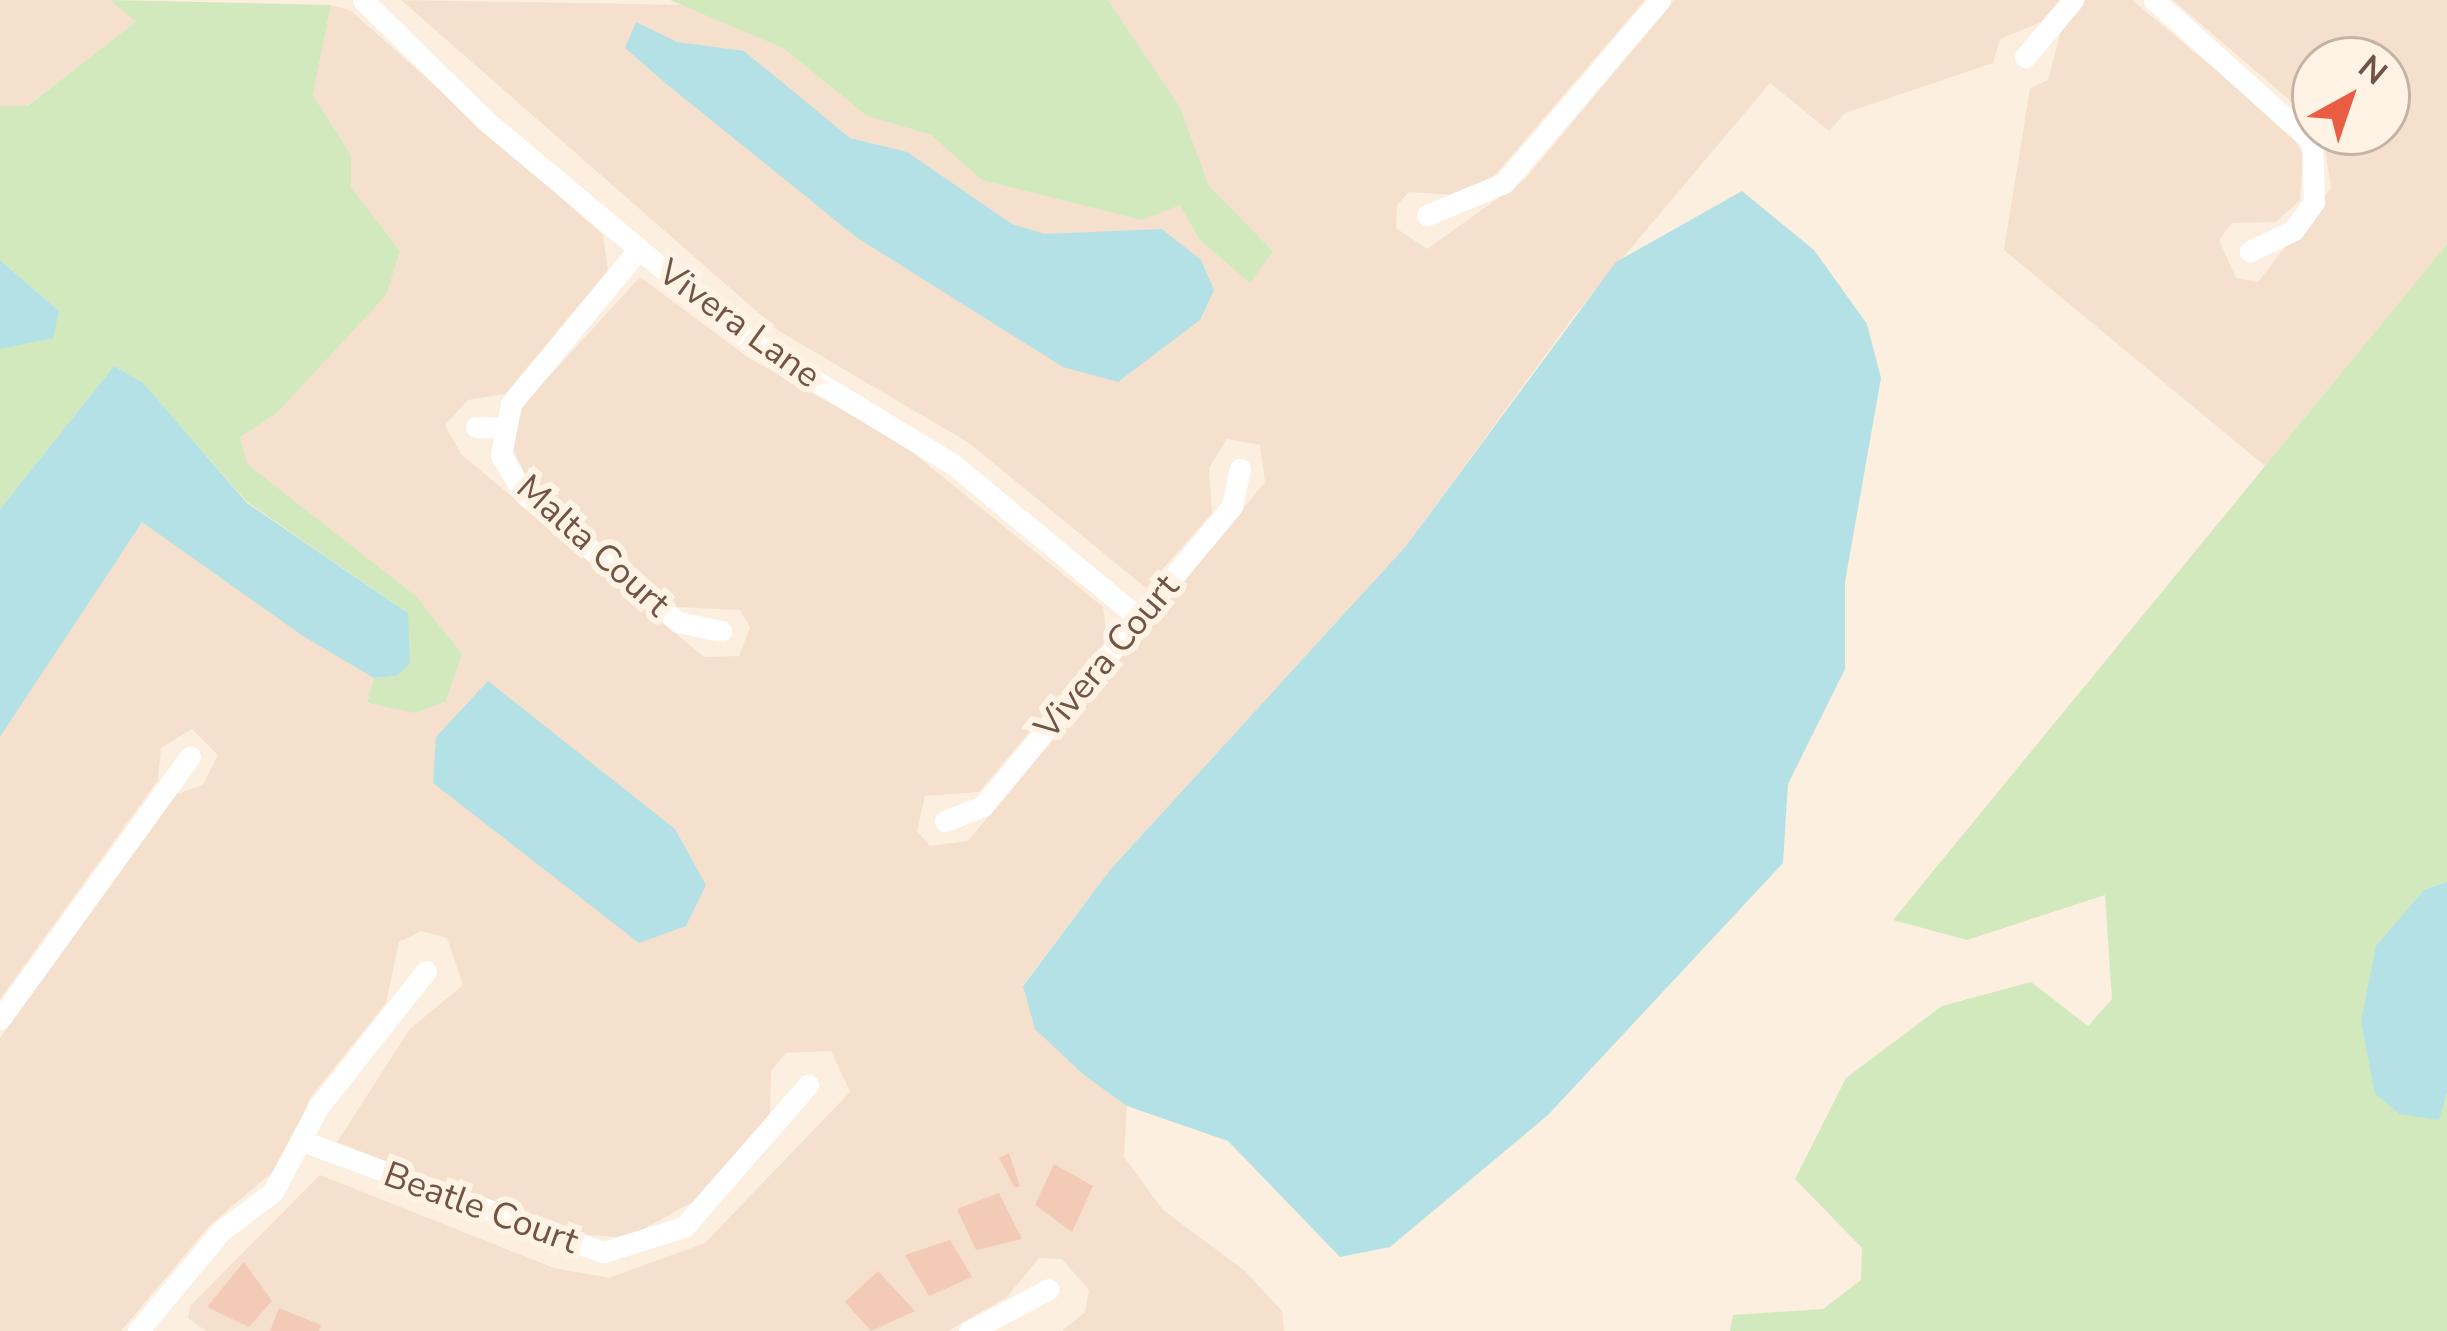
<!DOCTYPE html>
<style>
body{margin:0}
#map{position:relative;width:2447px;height:1331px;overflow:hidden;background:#fcefdf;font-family:"Nunito Sans",sans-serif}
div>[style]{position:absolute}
.residential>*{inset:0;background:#f4e0cd}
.green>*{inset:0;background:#d2e9be}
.water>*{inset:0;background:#b4e1e5}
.building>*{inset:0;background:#f2cab6}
.street>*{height:21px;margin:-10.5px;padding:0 10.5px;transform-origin:10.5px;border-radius:10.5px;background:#fff}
span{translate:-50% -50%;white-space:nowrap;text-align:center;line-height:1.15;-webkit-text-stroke:12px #fff3e5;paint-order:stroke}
.street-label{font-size:36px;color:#725447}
.north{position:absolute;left:2291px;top:36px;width:120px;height:120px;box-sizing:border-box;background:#fff3e5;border:3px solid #c7b3a6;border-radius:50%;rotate:40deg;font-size:33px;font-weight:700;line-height:48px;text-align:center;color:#725447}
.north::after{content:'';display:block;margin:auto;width:42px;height:54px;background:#e95d42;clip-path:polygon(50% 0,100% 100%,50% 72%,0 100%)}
</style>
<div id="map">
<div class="residential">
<div style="clip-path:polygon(0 0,110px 0,137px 22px,26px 106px,0 106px)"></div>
<div style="clip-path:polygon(401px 0,687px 5px,783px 48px,867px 116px,931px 135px,983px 180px,1181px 205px,1199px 239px,1272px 250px,1209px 186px,1180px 107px,1108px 0,1645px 0,1494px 176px,1455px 195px,1409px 192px,1397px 205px,1396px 228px,1427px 249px,1525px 179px,1675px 0,2060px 0,2041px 22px,2000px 39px,1993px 63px,1845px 113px,1829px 131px,1770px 83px,1573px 317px,1406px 546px,1110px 870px,1023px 985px,1085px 1076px,1127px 1106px,1124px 1157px,1163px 1210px,1245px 1271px,1282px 1311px,1284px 1331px,1062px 1331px,1085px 1312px,1089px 1290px,1062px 1259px,1039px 1258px,1007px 1297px,948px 1331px,206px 1331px,188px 1318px,191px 1305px,320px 1175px,554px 1268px,609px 1278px,705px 1243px,850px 1092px,831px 1051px,786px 1053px,771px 1071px,770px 1114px,700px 1198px,627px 1238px,563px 1233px,337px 1142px,410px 1029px,463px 985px,447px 938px,421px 931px,399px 942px,386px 1003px,310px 1098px,282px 1164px,210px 1225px,121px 1331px,0 1331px,0 1038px,131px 849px,174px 795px,203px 785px,218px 755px,192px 729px,161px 748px,158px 780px,0 999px,0 737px,127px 540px,142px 522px,165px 530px,374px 678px,367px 704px,446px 701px,462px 654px,416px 596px,246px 464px,240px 436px,278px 412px,385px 295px,400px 251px,351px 187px,351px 155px,313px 95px,331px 5px,350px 10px,603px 235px,608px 270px,505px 394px,468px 400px,445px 425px,461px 454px,704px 657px,739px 656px,750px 627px,740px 610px,676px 607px,529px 484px,512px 446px,523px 405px,640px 277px,749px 358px,901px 443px,1103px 607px,1107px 639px,979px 792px,925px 796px,917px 831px,930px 846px,968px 841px,1265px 482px,1260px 445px,1227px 439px,1209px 468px,1212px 513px,1146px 588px,969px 443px,779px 331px)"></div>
<div style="clip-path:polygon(2086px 0,2132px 0,2290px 132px,2303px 154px,2300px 200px,2276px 222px,2232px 223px,2219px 240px,2236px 278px,2258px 282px,2331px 188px,2323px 132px,2387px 132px,2387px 60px,2315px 60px,2315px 122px,2173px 0,2447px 0,2447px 244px,2265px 466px,2004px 250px,2030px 88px,2048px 80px,2061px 31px)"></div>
</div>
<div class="green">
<div style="clip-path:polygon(110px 0,331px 5px,313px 95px,351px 155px,351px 187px,400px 251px,386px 295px,278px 412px,240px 437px,247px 464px,416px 596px,462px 654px,446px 701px,416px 713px,367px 703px,374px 678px,397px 676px,408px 613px,247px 502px,143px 384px,114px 366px,0 509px,0 349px,59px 311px,0 260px,0 106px,27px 106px,136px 22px)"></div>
<div style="clip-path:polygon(670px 0,1108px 0,1180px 107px,1209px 186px,1273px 251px,1250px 283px,1199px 239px,1180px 205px,1142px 220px,982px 180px,931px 135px,867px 116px,783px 48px)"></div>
<div style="clip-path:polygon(2447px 244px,2447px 882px,2425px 889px,2438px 1120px,2447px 1093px,2447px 1331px,1730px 1331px,1733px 1315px,1823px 1309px,1861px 1280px,1862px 1248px,1795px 1179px,1846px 1078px,1942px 1006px,2031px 982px,2088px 1026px,2112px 999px,2105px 895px,1967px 940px,1893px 920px)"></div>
</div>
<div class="water">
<div style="clip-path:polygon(636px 22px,677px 42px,744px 51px,850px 138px,907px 152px,1012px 224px,1045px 234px,1162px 229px,1201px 260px,1214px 290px,1200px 320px,1118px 382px,1063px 367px,856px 237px,669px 86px,625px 48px)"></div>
<div style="clip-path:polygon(1742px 191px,1814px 250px,1867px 324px,1881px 378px,1845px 582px,1845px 669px,1788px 784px,1783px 863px,1548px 1115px,1390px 1247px,1340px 1257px,1228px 1141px,1127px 1106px,1085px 1076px,1035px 1029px,1023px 986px,1110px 870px,1406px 546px,1616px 262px)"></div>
<div style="clip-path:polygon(0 260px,59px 311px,53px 338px,0 349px)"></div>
<div style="clip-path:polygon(114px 366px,143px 383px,247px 503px,408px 613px,410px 663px,397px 676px,374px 678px,303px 636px,142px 522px,0 737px,0 509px)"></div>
<div style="clip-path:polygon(488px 681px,675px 829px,706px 885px,686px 926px,639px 943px,433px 783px,436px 737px)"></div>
<div style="clip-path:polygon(2447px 882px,2447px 1093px,2439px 1120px,2400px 1114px,2375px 1094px,2361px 1021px,2376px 946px,2425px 889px)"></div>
</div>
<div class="building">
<div style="clip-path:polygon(1009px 1153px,1020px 1186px,1015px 1188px,999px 1158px)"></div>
<div style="clip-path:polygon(1054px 1164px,1093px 1186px,1072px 1232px,1035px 1205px)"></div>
<div style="clip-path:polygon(999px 1193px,1022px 1239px,976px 1250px,957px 1209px)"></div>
<div style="clip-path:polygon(950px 1240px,972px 1277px,929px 1296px,905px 1255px)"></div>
<div style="clip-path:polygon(244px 1262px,272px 1301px,249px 1327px,207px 1307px)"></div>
<div style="clip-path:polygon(878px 1271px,915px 1311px,871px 1331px,845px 1302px)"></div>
<div style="clip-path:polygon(279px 1308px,321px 1325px,319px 1331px,270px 1331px)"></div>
</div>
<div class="street">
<div style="left:363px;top:0;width:173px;rotate:44.5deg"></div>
<div style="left:486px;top:121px;width:340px;rotate:39.9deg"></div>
<div style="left:747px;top:339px;width:242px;rotate:31.3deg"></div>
<div style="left:954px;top:465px;width:240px;rotate:39.6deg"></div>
<div style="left:2154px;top:0;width:212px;rotate:41.9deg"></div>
<div style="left:2312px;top:142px;width:60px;rotate:88.1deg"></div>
<div style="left:2314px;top:202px;width:34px;rotate:126deg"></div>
<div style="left:2294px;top:230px;width:49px;rotate:154.5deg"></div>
<div style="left:2025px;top:57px;width:75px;rotate:-49.9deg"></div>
<div style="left:1427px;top:215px;width:83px;rotate:-22.6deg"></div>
<div style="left:1504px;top:183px;width:240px;rotate:-49.6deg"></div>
<div style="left:639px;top:249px;width:201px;rotate:129.6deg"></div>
<div style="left:511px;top:404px;width:52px;rotate:101.1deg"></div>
<div style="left:501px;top:455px;width:45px;rotate:59.5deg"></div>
<div style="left:524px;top:494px;width:200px;rotate:39.7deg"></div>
<div style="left:678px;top:622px;width:44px;rotate:11.8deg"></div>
<div style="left:476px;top:427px;width:25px;rotate:2deg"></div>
<div style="left:945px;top:821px;width:41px;rotate:-21.5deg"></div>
<div style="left:983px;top:806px;width:390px;rotate:-50.3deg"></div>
<div style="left:1232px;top:506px;width:38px;rotate:-78deg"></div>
<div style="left:0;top:1019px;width:324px;rotate:-54.1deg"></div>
<div style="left:305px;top:1142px;width:318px;rotate:20.3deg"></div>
<div style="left:603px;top:1252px;width:85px;rotate:-17.2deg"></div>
<div style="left:684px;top:1227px;width:189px;rotate:-48.9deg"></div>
<div style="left:138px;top:1331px;width:130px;rotate:-50.3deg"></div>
<div style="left:221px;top:1231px;width:65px;rotate:-36.9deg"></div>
<div style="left:273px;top:1192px;width:98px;rotate:-61.9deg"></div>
<div style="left:319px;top:1106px;width:172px;rotate:-51.6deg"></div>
<div style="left:969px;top:1331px;width:90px;rotate:-27.7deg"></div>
</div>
<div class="street-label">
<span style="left:739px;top:324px;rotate:36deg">Vivera Lane</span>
<span style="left:593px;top:546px;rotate:42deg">Malta Court</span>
<span style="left:1107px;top:657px;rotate:-50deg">Vivera Court</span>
<span style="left:481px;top:1208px;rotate:20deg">Beatle Court</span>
</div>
<div class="north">N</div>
</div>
